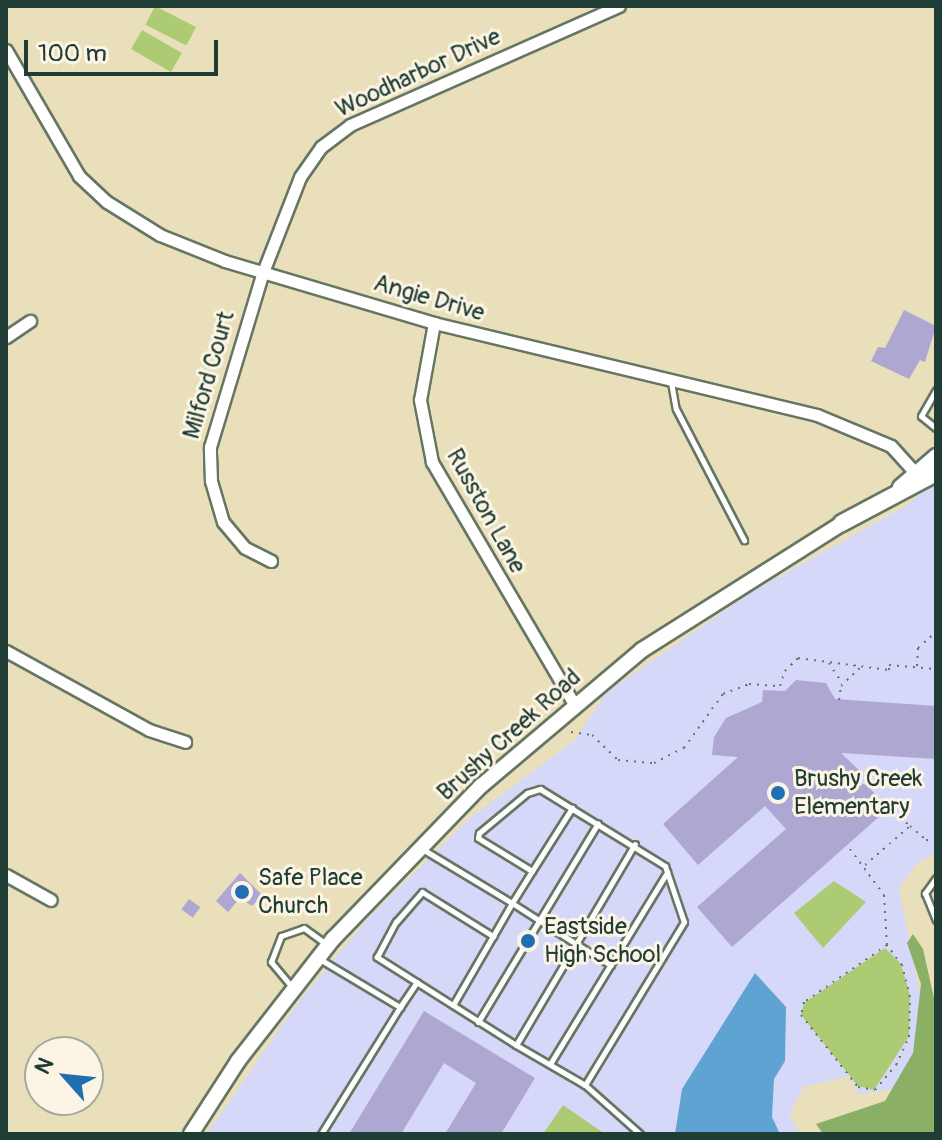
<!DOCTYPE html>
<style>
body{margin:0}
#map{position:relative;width:942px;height:1140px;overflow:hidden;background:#e9dfba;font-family:Pangolin,sans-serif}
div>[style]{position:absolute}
.built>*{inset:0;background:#d6d8f9}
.green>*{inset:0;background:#adcb73;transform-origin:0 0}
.forest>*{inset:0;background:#8aaf65}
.water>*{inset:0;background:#5fa3d3}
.building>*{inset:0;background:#ada7d2;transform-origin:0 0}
.path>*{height:2px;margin-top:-1px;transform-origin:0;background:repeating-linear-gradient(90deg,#667663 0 2px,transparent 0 8px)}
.roads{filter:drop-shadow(2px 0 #667663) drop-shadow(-2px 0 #667663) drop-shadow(0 2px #667663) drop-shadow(0 -2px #667663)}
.service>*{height:5px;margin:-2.5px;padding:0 2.5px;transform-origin:2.5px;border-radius:2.5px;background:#fff}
.minor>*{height:11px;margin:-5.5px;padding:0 5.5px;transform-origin:5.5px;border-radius:5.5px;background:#fff}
.tertiary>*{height:14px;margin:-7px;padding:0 7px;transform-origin:7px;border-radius:7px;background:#fff}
.secondary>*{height:16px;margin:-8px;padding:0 8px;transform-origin:8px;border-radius:8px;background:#fff}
.dots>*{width:22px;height:22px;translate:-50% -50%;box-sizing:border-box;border:4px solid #fcf5e5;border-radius:50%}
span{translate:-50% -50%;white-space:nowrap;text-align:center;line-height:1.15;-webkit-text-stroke:6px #fcf5e5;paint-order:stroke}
.street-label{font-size:24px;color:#1f3d34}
.poi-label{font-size:24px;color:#1f3d34}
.left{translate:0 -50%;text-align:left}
.frame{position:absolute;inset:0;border:8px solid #1f3d34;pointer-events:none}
.north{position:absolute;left:24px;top:1036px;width:80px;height:80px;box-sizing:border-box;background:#fcf5e5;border:2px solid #a4ab9e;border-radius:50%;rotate:297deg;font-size:22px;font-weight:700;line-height:32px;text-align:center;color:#1f3d34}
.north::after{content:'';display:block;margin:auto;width:28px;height:36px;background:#1f6fb2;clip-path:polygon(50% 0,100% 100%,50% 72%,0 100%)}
.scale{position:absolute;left:24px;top:40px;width:194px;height:36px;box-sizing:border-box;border:4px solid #1f3d34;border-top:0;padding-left:10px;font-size:24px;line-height:28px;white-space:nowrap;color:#1f3d34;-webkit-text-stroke:6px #fcf5e5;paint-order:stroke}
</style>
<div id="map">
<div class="built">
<div style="clip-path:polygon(936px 481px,936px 852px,916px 865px,899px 888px,926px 1025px,899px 1088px,859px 1094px,849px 1076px,803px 1087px,789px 1116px,801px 1134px,207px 1134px,297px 1004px,370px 916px,470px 818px,574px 741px,606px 693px,750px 593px,906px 506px)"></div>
</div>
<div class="green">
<div style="left:155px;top:6px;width:46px;height:21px;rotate:27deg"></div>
<div style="left:142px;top:30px;width:46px;height:22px;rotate:30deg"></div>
<div style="clip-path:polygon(834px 881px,866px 902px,823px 948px,794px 913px)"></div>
<div style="clip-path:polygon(885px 948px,901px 964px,910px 996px,909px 1036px,874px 1090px,858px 1086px,801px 1015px,804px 1003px)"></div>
<div style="clip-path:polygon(563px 1105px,605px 1134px,543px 1134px)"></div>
</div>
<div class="forest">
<div style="clip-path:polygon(913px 934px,923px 949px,936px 1007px,936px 1134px,823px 1134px,816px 1124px,885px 1101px,913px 1053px,921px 984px,907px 943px)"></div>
</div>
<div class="water">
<div style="clip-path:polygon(755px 973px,786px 1007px,785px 1061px,774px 1079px,772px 1117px,780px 1134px,675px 1134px,682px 1089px)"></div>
</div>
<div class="building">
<div style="clip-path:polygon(904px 310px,936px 326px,925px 362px,920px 360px,909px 379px,871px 361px,878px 347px,885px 348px)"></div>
<div style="clip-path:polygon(796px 680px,826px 683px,835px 699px,936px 706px,936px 759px,841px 753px,861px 772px,859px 783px,867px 785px,884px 804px,877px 810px,881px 815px,732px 947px,697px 907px,786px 829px,765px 806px,698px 865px,663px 824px,738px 757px,712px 755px,714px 737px,726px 718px,762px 702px,763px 690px,785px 691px)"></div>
<div style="clip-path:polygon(240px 873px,262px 895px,252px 906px,240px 898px,228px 912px,216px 901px)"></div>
<div style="left:189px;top:899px;width:14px;height:13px;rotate:36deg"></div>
<div style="clip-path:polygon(424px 1011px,535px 1078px,501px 1134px,445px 1134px,476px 1083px,444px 1063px,401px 1134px,349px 1134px)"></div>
</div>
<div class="path">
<div style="left:829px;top:663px;width:24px;rotate:57deg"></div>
<div style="left:917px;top:666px;width:18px;rotate:-87deg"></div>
<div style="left:918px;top:648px;width:24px;rotate:-42deg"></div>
<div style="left:839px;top:700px;width:14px;rotate:-82deg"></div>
<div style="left:841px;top:686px;width:29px;rotate:-44deg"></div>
<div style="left:571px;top:732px;width:21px;rotate:8deg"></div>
<div style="left:592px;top:735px;width:36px;rotate:44deg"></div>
<div style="left:618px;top:760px;width:36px;rotate:5deg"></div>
<div style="left:654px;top:763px;width:34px;rotate:-27deg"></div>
<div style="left:684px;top:748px;width:67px;rotate:-54.2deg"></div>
<div style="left:723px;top:694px;width:28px;rotate:-21deg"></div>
<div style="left:749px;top:684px;width:31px;rotate:4deg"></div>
<div style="left:780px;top:686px;width:16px;rotate:-72deg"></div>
<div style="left:785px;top:671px;width:18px;rotate:-45deg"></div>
<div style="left:798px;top:658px;width:92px;rotate:7.5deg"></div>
<div style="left:889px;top:670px;width:5px;rotate:-90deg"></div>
<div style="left:889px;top:665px;width:47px;rotate:4.9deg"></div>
<div style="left:901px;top:816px;width:11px;rotate:52deg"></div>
<div style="left:850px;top:849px;width:57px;rotate:53.5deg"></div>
<div style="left:884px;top:895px;width:50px;rotate:86.6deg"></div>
<div style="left:887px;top:945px;width:101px;rotate:145.5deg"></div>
<div style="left:804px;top:1002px;width:13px;rotate:103deg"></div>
<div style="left:801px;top:1015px;width:92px;rotate:51.6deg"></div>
<div style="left:858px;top:1087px;width:17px;rotate:10deg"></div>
<div style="left:875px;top:1090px;width:33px;rotate:-50deg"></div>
<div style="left:896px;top:1065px;width:31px;rotate:-65deg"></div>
<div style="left:909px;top:1037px;width:40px;rotate:-88.6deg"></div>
<div style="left:910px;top:997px;width:33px;rotate:-104deg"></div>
<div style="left:902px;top:965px;width:25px;rotate:-127deg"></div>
<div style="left:865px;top:865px;width:60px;rotate:-40.9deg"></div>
<div style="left:910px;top:826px;width:21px;rotate:41deg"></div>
<div style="left:926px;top:840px;width:10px;rotate:6deg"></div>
</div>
<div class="roads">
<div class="service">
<div style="left:671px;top:382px;width:27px;rotate:80deg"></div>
<div style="left:676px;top:409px;width:148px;rotate:62.6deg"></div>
<div style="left:936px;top:390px;width:30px;rotate:120deg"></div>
<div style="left:921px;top:416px;width:19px;rotate:39deg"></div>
<div style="left:424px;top:850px;width:103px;rotate:31.1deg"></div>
<div style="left:512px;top:903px;width:76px;rotate:32.6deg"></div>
<div style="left:576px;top:944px;width:117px;rotate:120.7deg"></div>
<div style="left:516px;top:1045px;width:165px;rotate:-147.7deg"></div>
<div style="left:377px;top:957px;width:40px;rotate:-62deg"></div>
<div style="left:396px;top:922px;width:40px;rotate:-49deg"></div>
<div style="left:422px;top:892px;width:84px;rotate:31.8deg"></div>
<div style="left:493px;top:936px;width:38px;rotate:-60deg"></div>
<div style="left:512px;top:903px;width:38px;rotate:-58deg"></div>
<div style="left:532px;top:871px;width:63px;rotate:-148.6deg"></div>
<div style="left:478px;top:838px;width:5px;rotate:-79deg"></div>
<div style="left:479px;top:833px;width:62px;rotate:-39.8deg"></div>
<div style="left:527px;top:793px;width:14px;rotate:-17deg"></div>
<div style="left:540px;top:789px;width:147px;rotate:31.6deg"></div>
<div style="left:665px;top:866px;width:59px;rotate:71.3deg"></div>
<div style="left:684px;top:922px;width:191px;rotate:121.3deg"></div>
<div style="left:585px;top:1085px;width:80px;rotate:-149.9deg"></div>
<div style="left:532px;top:871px;width:75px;rotate:-57.6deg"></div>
<div style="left:936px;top:878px;width:19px;rotate:126deg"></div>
<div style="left:925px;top:893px;width:29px;rotate:68deg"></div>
<div style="left:318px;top:958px;width:96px;rotate:30.9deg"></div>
<div style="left:400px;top:1007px;width:150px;rotate:121.9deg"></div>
<div style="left:611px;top:965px;width:41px;rotate:-149deg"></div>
<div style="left:576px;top:944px;width:116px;rotate:-59.5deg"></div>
<div style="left:292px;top:987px;width:33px;rotate:-130deg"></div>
<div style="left:271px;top:962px;width:28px;rotate:-69deg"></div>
<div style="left:281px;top:936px;width:24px;rotate:-19deg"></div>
<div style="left:304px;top:928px;width:27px;rotate:36deg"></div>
<div style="left:453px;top:1005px;width:80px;rotate:-59.9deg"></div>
<div style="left:400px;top:1007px;width:30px;rotate:-56deg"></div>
<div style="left:478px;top:1022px;width:232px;rotate:-58.9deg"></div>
<div style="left:550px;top:1064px;width:225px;rotate:-58.6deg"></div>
<div style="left:585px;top:1085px;width:74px;rotate:41.7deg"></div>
</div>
<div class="minor">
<div style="left:6px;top:50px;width:146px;rotate:59.9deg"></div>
<div style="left:79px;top:176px;width:38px;rotate:43deg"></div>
<div style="left:107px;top:202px;width:62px;rotate:31.9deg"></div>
<div style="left:160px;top:235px;width:70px;rotate:21.8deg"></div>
<div style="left:225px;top:261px;width:218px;rotate:16.5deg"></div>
<div style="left:434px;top:323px;width:394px;rotate:13.5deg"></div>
<div style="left:817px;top:415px;width:80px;rotate:22.7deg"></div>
<div style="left:891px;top:446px;width:38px;rotate:48deg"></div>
<div style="left:434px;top:323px;width:78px;rotate:100.3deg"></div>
<div style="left:420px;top:400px;width:63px;rotate:79deg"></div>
<div style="left:432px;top:462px;width:281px;rotate:59.6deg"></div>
<div style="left:6px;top:337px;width:29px;rotate:-34deg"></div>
<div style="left:271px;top:561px;width:29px;rotate:-153deg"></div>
<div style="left:245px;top:548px;width:34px;rotate:-130deg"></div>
<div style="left:223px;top:522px;width:43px;rotate:-106.3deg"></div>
<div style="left:211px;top:481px;width:34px;rotate:-92deg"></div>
<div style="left:210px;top:447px;width:183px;rotate:-73.2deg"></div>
<div style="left:263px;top:272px;width:102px;rotate:-68.7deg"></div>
<div style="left:300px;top:177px;width:37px;rotate:-55deg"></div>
<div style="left:321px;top:147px;width:36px;rotate:-37deg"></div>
<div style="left:350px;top:125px;width:294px;rotate:-23.9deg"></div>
<div style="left:6px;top:651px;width:163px;rotate:28.9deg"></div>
<div style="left:149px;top:730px;width:38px;rotate:18deg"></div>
<div style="left:6px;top:875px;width:51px;rotate:29.1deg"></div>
</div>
<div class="tertiary">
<div style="left:900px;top:487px;width:48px;rotate:-40.7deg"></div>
<div style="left:191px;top:1134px;width:87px;rotate:-57.2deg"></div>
<div style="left:238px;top:1061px;width:155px;rotate:-52.1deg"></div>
<div style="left:333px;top:939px;width:213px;rotate:-46deg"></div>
<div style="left:481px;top:786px;width:211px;rotate:-40.2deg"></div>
<div style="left:642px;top:650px;width:249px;rotate:-32.3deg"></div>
</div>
<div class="secondary">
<div style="left:842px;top:523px;width:106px;rotate:-28deg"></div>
</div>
</div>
<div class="dots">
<div style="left:778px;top:793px;background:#1f6fb2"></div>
<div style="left:242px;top:892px;background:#1f6fb2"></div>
<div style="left:528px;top:941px;background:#1f6fb2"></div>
</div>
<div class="street-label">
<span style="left:418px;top:73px;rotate:-25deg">Woodharbor Drive</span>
<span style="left:429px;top:298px;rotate:16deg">Angie Drive</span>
<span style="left:209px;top:375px;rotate:-74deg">Milford Court</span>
<span style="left:486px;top:511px;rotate:61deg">Russton Lane</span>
<span style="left:509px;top:735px;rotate:-42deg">Brushy Creek Road</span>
</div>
<div class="poi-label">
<span class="left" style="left:794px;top:793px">Brushy Creek<br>Elementary</span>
<span class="left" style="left:258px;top:892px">Safe Place<br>Church</span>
<span class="left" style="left:544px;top:941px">Eastside<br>High School</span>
</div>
<div class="frame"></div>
<div class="north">N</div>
<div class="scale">100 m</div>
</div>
